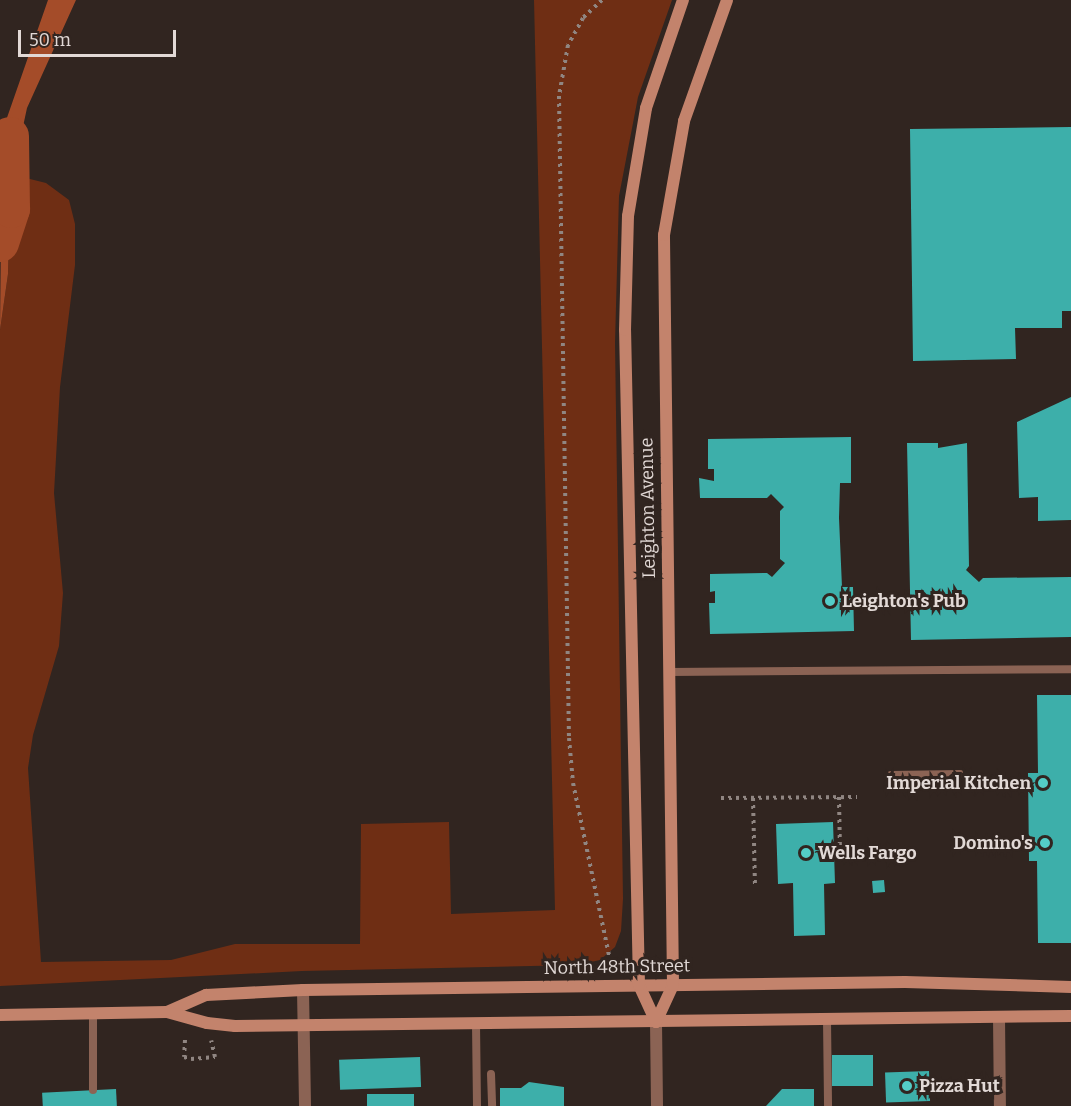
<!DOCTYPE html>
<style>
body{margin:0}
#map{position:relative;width:1071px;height:1106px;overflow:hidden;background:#312520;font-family:Bitter,serif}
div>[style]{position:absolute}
.green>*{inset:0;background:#6f2e14}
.water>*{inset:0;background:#a44c29}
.river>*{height:38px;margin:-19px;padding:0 19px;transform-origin:19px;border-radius:19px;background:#a44c29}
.building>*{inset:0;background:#3dafaa;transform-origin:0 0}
.path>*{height:4px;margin-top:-2px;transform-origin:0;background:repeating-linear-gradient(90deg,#908682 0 3px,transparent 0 7.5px)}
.service>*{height:8px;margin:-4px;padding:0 4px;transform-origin:4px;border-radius:4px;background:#8b6354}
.minor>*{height:12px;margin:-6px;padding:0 6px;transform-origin:6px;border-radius:6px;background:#8b6354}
.tertiary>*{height:12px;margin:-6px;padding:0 6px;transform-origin:6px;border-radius:6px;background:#8b6354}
.secondary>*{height:12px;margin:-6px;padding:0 6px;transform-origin:6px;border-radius:6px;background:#c3836c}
.dots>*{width:16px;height:16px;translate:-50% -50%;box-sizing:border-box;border:3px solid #312520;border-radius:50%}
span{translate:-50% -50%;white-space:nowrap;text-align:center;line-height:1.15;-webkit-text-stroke:6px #312520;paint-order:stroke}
.street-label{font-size:18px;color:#e2d9d6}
.poi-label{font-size:18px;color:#e2d9d6;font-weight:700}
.left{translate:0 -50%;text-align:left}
.right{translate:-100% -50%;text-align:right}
.scale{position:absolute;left:18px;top:30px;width:158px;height:27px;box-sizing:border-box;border:3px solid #e2d9d6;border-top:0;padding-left:8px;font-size:18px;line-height:21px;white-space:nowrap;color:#e2d9d6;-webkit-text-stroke:4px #312520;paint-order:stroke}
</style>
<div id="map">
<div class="green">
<div style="clip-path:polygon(534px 0,672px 0,638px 97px,619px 196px,615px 343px,623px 899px,621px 931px,615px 947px,600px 960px,577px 965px,302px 971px,0 986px,0 330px,8px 274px,10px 184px,30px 179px,46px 183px,69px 200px,75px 224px,75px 265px,60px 387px,54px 493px,63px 593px,59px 646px,33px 735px,28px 768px,41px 962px,171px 960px,235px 944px,360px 944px,361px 824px,449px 822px,451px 914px,555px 910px)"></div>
</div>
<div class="water">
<div style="clip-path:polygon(48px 0,76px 0,27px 108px,10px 187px,8px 274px,0 330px,2px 132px)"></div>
</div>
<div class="river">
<div style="left:0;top:243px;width:36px;rotate:-72deg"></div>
<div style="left:11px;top:209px;width:73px;rotate:-90.8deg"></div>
</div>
<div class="building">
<div style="clip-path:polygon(1071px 127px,1071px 311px,1062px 311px,1062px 328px,1015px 328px,1016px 359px,913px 361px,910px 129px)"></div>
<div style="clip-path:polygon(1071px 397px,1071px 520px,1038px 521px,1038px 497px,1019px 498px,1017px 422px)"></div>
<div style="clip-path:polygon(851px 437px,851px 483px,840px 483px,839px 518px,842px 587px,853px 587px,854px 631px,710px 634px,709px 603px,715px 603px,715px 591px,710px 592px,710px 574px,767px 573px,772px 577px,785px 563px,780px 559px,780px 511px,784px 507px,771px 494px,767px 498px,700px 498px,699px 478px,714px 481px,714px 469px,708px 469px,708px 439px)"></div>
<div style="clip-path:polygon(907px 443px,938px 443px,938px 448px,967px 443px,969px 566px,966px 570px,979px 582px,983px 578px,1071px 577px,1071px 637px,911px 640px)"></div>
<div style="clip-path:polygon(1037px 695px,1071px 695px,1071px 943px,1038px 943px,1037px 861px,1029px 861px,1028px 773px,1038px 773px)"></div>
<div style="clip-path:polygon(833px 822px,835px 883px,824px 884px,825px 935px,794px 936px,793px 883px,778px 884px,776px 824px)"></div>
<div style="left:884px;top:880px;width:12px;height:12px;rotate:85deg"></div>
<div style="left:873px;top:1055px;width:31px;height:41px;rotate:90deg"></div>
<div style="left:420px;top:1057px;width:30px;height:81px;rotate:88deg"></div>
<div style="left:929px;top:1071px;width:30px;height:44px;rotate:88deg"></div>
<div style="clip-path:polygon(529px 1082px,564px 1087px,564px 1106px,500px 1106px,500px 1088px,521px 1088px)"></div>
<div style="left:116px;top:1089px;width:17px;height:74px;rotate:87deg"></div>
<div style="clip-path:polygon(782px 1089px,814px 1089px,814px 1106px,766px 1106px)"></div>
<div style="left:414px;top:1094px;width:12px;height:47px;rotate:90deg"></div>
</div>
<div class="path">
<div style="left:602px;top:0;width:26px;rotate:137deg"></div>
<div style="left:583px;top:18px;width:31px;rotate:119deg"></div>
<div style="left:568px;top:45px;width:52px;rotate:100deg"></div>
<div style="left:559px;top:96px;width:642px;rotate:89.11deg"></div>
<div style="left:569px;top:738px;width:45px;rotate:84.9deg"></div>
<div style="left:573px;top:783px;width:177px;rotate:78.2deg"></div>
<div style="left:839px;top:797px;width:59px;rotate:89deg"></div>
<div style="left:721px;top:798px;width:136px;rotate:-0.4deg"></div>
<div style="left:753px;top:798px;width:88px;rotate:88.7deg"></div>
<div style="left:185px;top:1040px;width:17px;rotate:93deg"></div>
<div style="left:184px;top:1057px;width:7px;rotate:16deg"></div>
<div style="left:191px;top:1059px;width:24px;rotate:-5deg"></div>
<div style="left:215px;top:1057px;width:17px;rotate:-103deg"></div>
</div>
<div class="service">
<div style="left:669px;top:672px;width:402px;rotate:-0.4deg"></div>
<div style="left:891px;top:775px;width:69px;rotate:-0.8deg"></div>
<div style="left:93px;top:1013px;width:77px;rotate:90deg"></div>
<div style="left:827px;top:1020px;width:86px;rotate:89.3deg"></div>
<div style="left:476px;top:1024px;width:82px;rotate:89.3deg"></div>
<div style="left:491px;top:1074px;width:32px;rotate:88deg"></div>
</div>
<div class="minor">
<div style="left:303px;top:990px;width:116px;rotate:89deg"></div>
<div style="left:999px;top:1017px;width:89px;rotate:89.4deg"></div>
</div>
<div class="tertiary">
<div style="left:656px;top:1022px;width:84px;rotate:89.3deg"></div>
</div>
<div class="secondary">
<div style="left:167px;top:1012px;width:43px;rotate:-23.6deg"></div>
<div style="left:206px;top:995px;width:97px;rotate:-3deg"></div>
<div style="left:303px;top:990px;width:602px;rotate:-0.76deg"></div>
<div style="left:905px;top:982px;width:166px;rotate:1.7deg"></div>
<div style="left:0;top:1015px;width:167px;rotate:-1deg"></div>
<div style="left:167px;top:1012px;width:41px;rotate:15.4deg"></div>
<div style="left:207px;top:1023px;width:28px;rotate:6deg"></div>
<div style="left:235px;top:1026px;width:836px;rotate:-0.69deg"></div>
<div style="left:656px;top:1022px;width:41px;rotate:-65.3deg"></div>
<div style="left:673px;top:985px;width:750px;rotate:-90.69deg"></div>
<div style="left:664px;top:235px;width:116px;rotate:-80deg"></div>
<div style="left:684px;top:121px;width:128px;rotate:-70.4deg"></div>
<div style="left:656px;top:1022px;width:41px;rotate:-114.7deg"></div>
<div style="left:639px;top:985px;width:655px;rotate:-91.22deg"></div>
<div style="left:625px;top:330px;width:114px;rotate:-88.5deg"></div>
<div style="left:628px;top:216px;width:109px;rotate:-80.5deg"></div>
<div style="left:646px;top:108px;width:114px;rotate:-71.1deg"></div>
</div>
<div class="dots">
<div style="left:830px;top:601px;background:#54cdc7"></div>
<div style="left:1043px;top:783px;background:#54cdc7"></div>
<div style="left:1045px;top:843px;background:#54cdc7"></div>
<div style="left:806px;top:853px;background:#54cdc7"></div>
<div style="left:907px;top:1086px;background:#54cdc7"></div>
</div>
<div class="street-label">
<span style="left:648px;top:508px;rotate:-91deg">Leighton Avenue</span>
<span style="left:617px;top:967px;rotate:-1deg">North 48th Street</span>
</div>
<div class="poi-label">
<span class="left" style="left:842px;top:601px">Leighton's Pub</span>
<span class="right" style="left:1031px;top:783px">Imperial Kitchen</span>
<span class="right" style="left:1033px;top:843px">Domino's</span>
<span class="left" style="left:818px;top:853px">Wells Fargo</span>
<span class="left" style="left:919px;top:1086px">Pizza Hut</span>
</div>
<div class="scale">50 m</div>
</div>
